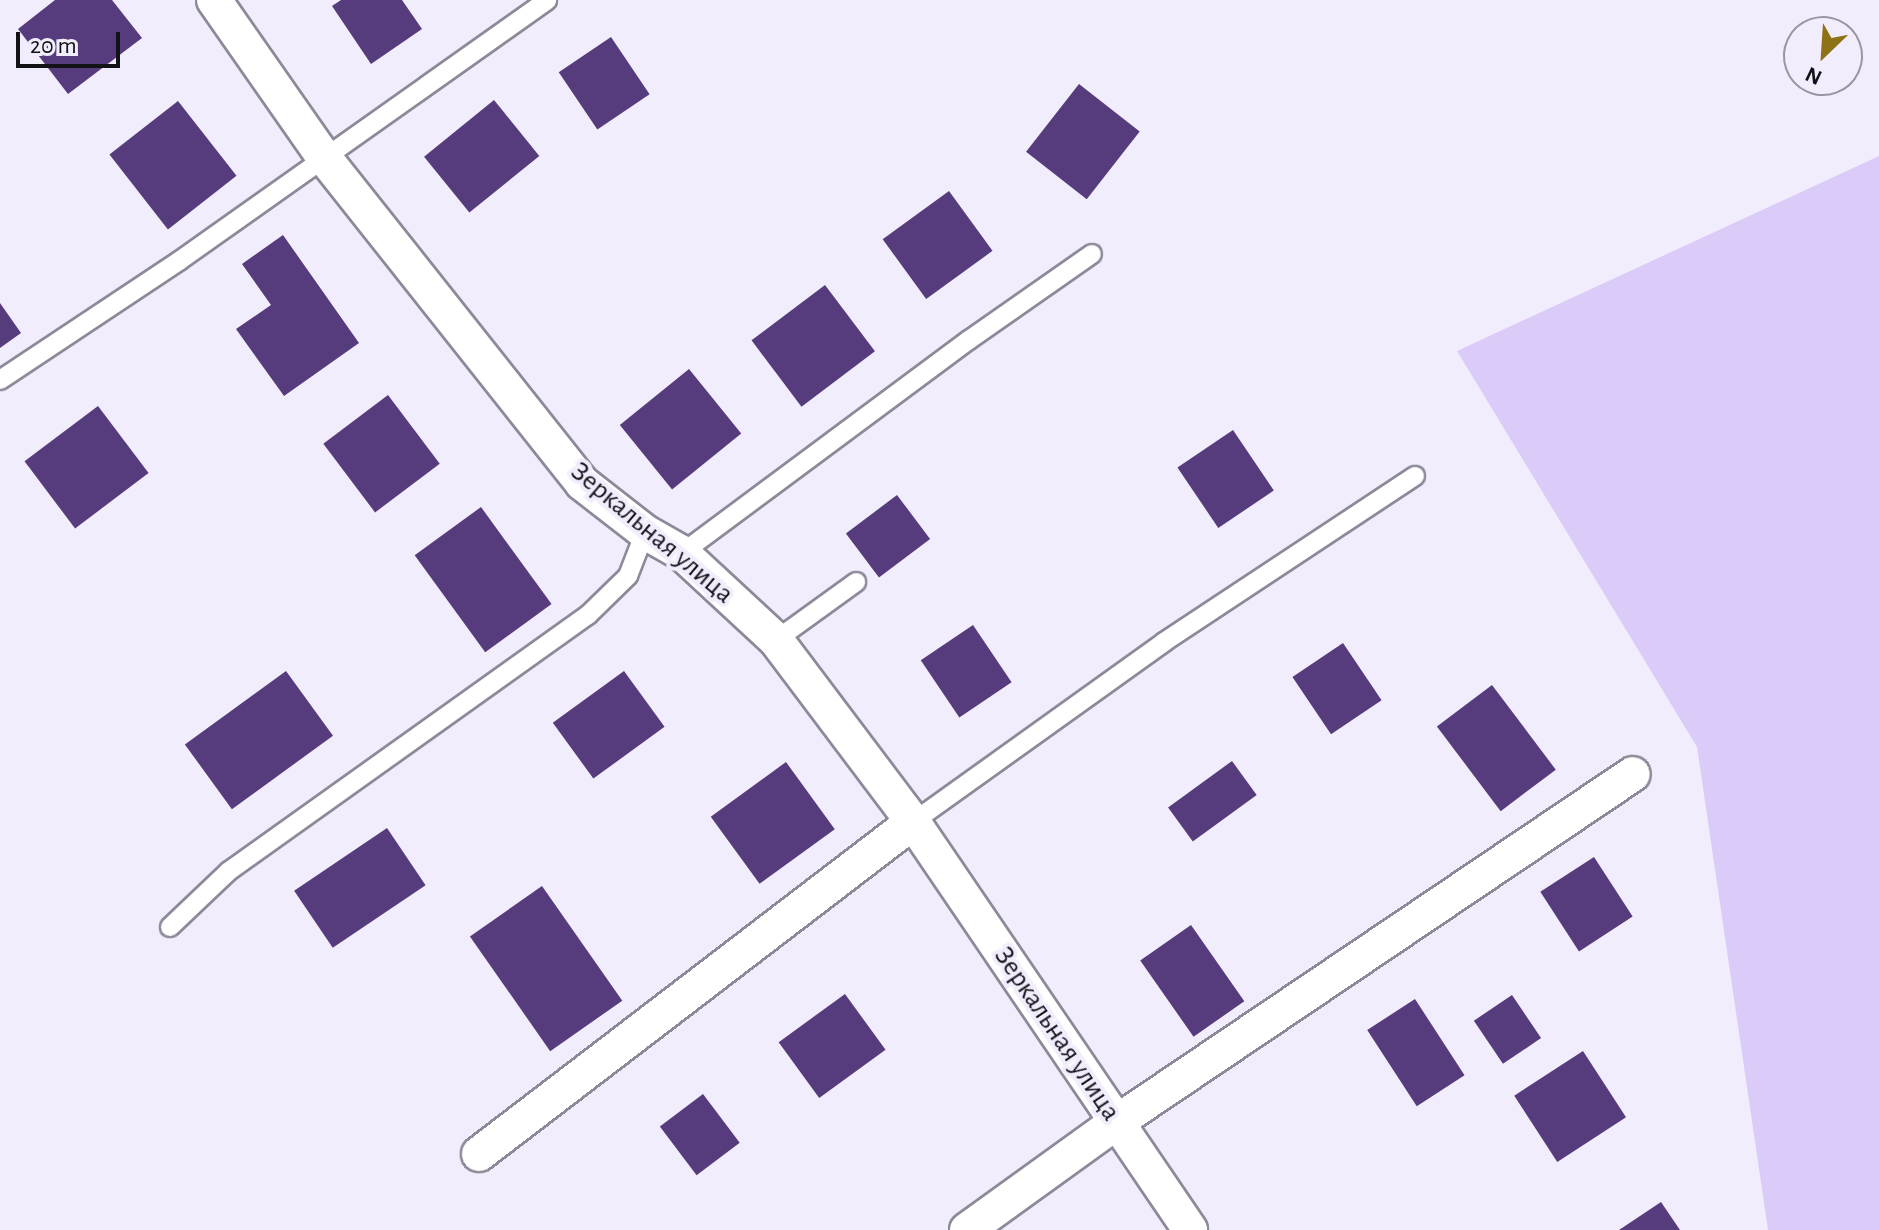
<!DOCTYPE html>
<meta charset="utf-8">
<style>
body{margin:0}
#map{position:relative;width:1879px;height:1230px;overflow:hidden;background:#f2edfd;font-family:"Alegreya Sans",sans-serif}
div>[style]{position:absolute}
.green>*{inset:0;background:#dacbf8}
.building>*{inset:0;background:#563c7c;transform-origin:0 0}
.roads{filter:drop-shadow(2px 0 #8e8998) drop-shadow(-2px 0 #8e8998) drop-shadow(0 2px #8e8998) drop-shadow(0 -2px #8e8998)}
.lane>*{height:18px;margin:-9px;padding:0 9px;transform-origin:9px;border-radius:9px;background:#fff}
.street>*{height:34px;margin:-17px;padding:0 17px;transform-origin:17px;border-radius:17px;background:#fff}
span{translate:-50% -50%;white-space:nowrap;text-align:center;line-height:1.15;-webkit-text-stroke:8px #f2edfd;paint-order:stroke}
.street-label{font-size:28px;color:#131217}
.north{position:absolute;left:1783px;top:16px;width:80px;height:80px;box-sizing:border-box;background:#f2edfd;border:2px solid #9995a1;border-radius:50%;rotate:205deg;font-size:22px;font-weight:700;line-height:32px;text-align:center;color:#131217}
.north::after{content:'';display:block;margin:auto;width:28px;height:36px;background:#8e7216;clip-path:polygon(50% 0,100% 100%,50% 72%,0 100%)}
.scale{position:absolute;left:16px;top:32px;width:104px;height:36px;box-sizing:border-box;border:4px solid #131217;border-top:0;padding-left:10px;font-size:24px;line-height:28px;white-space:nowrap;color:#131217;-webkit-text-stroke:6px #f2edfd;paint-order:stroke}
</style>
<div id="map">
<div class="green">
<div style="clip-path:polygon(1879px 156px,1879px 1230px,1768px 1230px,1697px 747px,1457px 351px)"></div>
</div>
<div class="building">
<div style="clip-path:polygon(55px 0,112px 0,142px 38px,68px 94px,18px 29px)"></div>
<div style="clip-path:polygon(341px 0,402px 0,422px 29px,371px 64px,332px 6px)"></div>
<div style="left:611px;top:37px;width:69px;height:63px;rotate:56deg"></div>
<div style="left:1079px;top:84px;width:77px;height:86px;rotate:38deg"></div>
<div style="left:494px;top:100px;width:72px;height:90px;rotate:51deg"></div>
<div style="left:178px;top:101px;width:95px;height:87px;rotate:52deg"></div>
<div style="left:949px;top:191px;width:74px;height:82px;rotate:54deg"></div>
<div style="clip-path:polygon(283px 235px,359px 343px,284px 396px,236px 329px,271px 305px,242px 264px)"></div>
<div style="left:825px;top:285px;width:83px;height:92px;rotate:53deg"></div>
<div style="clip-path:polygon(0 303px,21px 333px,0 348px)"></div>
<div style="left:689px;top:369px;width:83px;height:89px;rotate:51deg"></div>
<div style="left:388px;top:395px;width:86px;height:81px;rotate:53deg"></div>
<div style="left:98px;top:406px;width:84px;height:92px;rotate:53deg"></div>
<div style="left:1233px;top:430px;width:73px;height:67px;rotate:56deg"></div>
<div style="left:897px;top:495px;width:55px;height:64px;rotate:53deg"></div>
<div style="left:481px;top:507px;width:120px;height:82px;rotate:54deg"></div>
<div style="left:973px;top:625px;width:69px;height:63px;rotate:56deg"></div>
<div style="left:1343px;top:643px;width:69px;height:61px;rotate:56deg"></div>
<div style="left:286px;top:671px;width:80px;height:125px;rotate:54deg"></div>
<div style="left:624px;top:671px;width:69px;height:88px;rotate:54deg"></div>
<div style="left:1492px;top:685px;width:106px;height:69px;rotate:53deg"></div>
<div style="left:1232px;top:761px;width:42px;height:79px;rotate:54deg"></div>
<div style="left:786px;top:762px;width:83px;height:93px;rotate:54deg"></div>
<div style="left:387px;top:828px;width:69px;height:112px;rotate:56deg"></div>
<div style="left:1594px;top:857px;width:71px;height:64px;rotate:57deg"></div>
<div style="left:542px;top:886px;width:140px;height:88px;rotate:55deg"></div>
<div style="left:1191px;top:925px;width:93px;height:62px;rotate:55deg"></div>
<div style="left:845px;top:994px;width:69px;height:82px;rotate:54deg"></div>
<div style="left:1512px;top:995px;width:52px;height:46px;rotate:56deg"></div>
<div style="left:1415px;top:999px;width:91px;height:57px;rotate:57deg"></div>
<div style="left:1583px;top:1051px;width:79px;height:82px;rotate:57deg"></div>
<div style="left:703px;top:1094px;width:61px;height:54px;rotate:53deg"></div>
<div style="clip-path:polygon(1661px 1202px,1680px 1230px,1619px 1230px)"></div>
</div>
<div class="roads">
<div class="lane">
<div style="left:0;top:380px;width:215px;rotate:-33.6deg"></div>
<div style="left:179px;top:261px;width:451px;rotate:-35.3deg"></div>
<div style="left:682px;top:553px;width:357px;rotate:-36.6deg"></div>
<div style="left:969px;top:340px;width:150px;rotate:-35deg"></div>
<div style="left:776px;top:640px;width:99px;rotate:-35.9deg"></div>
<div style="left:913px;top:822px;width:309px;rotate:-35.6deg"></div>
<div style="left:1164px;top:642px;width:301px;rotate:-33.5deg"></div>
<div style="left:170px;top:927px;width:81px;rotate:-43.5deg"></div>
<div style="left:229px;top:871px;width:441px;rotate:-35.5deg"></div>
<div style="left:588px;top:615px;width:56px;rotate:-44.3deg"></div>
<div style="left:628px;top:576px;width:47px;rotate:-68.9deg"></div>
</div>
<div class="street">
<div style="left:214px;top:0;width:190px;rotate:55.1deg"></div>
<div style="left:323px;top:156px;width:417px;rotate:51.6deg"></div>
<div style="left:582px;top:483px;width:80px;rotate:37.9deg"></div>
<div style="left:645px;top:532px;width:43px;rotate:29.6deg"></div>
<div style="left:682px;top:553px;width:128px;rotate:42.8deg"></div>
<div style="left:776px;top:640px;width:228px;rotate:53deg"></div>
<div style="left:913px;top:822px;width:493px;rotate:55.8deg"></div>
<div style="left:479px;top:1154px;width:546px;rotate:-37.42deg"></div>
<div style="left:967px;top:1230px;width:185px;rotate:-35.8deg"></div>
<div style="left:1117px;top:1122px;width:622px;rotate:-34deg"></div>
</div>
</div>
<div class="street-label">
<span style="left:652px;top:533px;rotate:40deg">Зеркальная улица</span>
<span style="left:1057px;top:1034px;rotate:56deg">Зеркальная улица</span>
</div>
<div class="north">N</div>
<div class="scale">20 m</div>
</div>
